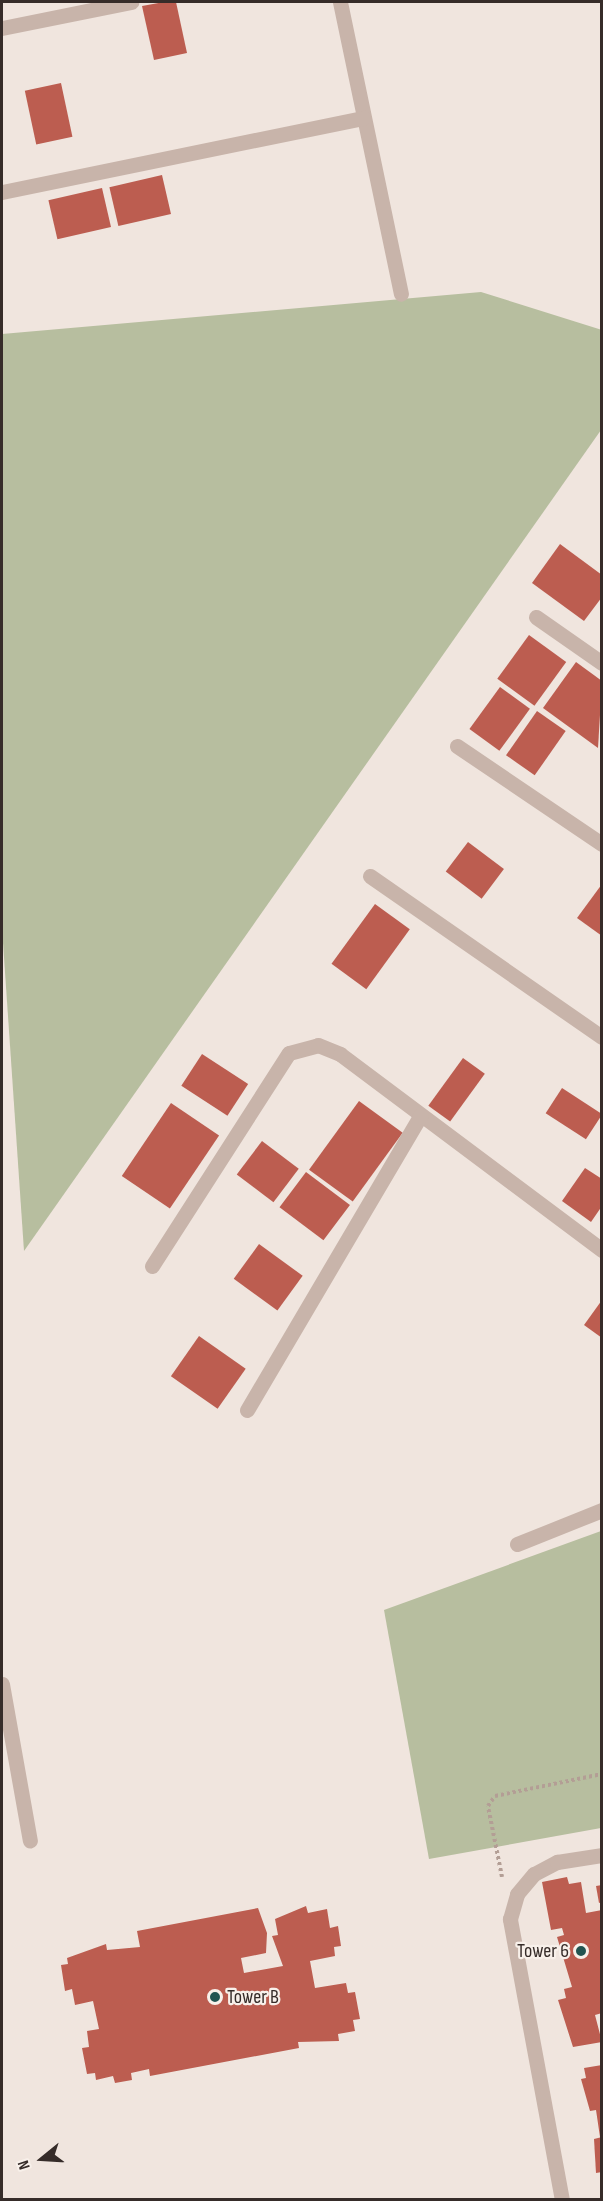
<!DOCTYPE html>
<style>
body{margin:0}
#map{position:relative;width:603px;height:2201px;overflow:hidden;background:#f0e5de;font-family:"Sofia Sans Condensed",sans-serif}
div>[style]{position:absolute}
.green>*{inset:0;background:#b7be9f}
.building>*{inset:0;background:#bc5d50;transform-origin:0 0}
.path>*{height:4px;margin-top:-2px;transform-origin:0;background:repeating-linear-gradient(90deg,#b39e95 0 3px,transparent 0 6px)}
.minor>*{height:15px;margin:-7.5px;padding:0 7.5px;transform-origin:7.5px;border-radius:7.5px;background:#c8b4aa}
.dots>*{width:16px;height:16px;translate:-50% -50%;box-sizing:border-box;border:3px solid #f8f0ea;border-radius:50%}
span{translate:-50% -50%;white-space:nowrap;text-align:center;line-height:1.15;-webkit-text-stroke:4.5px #f8f0ea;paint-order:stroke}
.poi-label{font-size:20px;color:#362c29}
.right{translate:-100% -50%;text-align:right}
.left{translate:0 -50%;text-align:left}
.frame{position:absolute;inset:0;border:3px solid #362c29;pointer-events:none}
.north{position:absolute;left:12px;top:2129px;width:60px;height:60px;-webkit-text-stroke:4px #f8f0ea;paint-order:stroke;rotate:252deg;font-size:16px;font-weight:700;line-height:24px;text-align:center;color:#362c29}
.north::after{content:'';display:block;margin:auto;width:21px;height:27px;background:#362c29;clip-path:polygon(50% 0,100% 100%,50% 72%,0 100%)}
</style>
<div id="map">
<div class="green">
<div style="clip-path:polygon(481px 292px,602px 330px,601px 430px,24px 1251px,2px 928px,2px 334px)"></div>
<div style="clip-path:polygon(601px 1531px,601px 1828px,429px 1859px,384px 1610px)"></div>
</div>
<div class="building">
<div style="clip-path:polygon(164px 2px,176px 2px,187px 53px,154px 60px,142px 6px)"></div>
<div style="left:61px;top:83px;width:55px;height:37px;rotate:78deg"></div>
<div style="left:162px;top:175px;width:40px;height:54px;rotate:77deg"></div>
<div style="left:102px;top:188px;width:40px;height:55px;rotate:77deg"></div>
<div style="clip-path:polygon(560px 544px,602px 575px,602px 597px,584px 621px,532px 583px)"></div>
<div style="left:529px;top:635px;width:46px;height:54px;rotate:36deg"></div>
<div style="clip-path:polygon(576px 662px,602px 681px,598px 748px,543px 708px)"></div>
<div style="left:500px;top:687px;width:37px;height:52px;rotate:36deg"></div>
<div style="left:537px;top:711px;width:35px;height:54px;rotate:35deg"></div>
<div style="left:468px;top:842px;width:45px;height:37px;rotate:37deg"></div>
<div style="clip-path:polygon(602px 884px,602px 936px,577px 918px)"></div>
<div style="left:375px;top:904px;width:43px;height:74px;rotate:36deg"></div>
<div style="left:202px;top:1054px;width:55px;height:38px;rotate:33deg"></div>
<div style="left:463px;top:1058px;width:27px;height:59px;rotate:36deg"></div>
<div style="left:562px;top:1088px;width:48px;height:30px;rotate:33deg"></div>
<div style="left:359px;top:1101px;width:54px;height:85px;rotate:36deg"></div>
<div style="left:171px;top:1103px;width:58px;height:88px;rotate:34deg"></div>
<div style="left:262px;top:1141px;width:46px;height:42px;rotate:37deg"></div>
<div style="clip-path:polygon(585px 1168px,602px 1179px,602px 1206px,591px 1222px,562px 1201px)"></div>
<div style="left:306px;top:1172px;width:55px;height:44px;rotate:37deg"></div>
<div style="left:259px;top:1244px;width:54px;height:43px;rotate:36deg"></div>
<div style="clip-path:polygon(602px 1300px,602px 1338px,584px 1325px)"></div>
<div style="left:199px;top:1336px;width:57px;height:49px;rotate:35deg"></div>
<div style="clip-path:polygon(567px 1877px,569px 1884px,581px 1882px,586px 1913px,602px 1910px,602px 2013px,595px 2015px,602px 2042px,573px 2047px,558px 2000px,566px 1998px,564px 1989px,572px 1987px,557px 1937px,564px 1935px,562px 1928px,551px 1930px,542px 1882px)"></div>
<div style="clip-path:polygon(602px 1885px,602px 1902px,599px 1903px,596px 1886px)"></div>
<div style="clip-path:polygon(306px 1906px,308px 1913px,327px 1909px,330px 1928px,338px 1926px,341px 1946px,334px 1947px,335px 1956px,310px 1961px,315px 1988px,346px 1983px,348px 1993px,355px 1992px,360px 2019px,353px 2020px,355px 2031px,338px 2034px,339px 2041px,298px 2042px,299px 2048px,150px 2076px,149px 2069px,131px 2073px,132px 2080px,115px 2083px,113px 2076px,96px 2080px,95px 2073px,87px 2074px,82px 2048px,89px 2047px,87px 2031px,99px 2029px,93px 2001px,75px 2005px,72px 1989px,65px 1991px,61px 1965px,68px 1964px,67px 1958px,106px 1944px,107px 1950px,140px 1947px,137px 1931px,258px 1908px,267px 1933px,266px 1953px,241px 1958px,244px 1973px,283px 1966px,272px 1936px,278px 1935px,275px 1919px)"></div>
<div style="clip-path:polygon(602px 2065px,602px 2137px,600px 2137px,596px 2110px,590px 2111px,581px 2079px,586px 2078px,584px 2068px)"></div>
<div style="clip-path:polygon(602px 2137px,602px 2172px,596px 2173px,594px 2139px)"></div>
</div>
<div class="path">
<div style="left:502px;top:1877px;width:72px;rotate:-101.2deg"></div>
<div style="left:488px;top:1806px;width:12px;rotate:-55deg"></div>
<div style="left:495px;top:1796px;width:109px;rotate:-11.6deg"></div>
</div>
<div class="minor">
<div style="left:340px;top:2px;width:298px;rotate:78.2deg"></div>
<div style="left:2px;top:28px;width:132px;rotate:-11.4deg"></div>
<div style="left:2px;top:192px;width:369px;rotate:-11.6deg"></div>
<div style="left:536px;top:617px;width:80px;rotate:34.9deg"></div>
<div style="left:457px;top:746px;width:175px;rotate:34.1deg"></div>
<div style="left:370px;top:876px;width:282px;rotate:34.8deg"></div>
<div style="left:152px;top:1266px;width:253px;rotate:-57.3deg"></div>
<div style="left:289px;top:1053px;width:30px;rotate:-15deg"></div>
<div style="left:318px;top:1045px;width:24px;rotate:22deg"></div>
<div style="left:340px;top:1054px;width:327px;rotate:36.8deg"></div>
<div style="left:247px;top:1410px;width:342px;rotate:-59.5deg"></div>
<div style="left:517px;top:1544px;width:92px;rotate:-21.8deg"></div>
<div style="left:2px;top:1684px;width:159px;rotate:79.9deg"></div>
<div style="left:562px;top:2200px;width:286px;rotate:-100.5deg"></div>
<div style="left:510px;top:1919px;width:26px;rotate:-74deg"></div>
<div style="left:517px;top:1894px;width:26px;rotate:-50deg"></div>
<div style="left:534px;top:1874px;width:26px;rotate:-28deg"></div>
<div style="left:557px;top:1862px;width:46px;rotate:-8.8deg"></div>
</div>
<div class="dots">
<div style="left:581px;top:1951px;background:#225451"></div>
<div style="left:215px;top:1997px;background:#225451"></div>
</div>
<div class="poi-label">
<span class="right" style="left:569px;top:1951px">Tower 6</span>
<span class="left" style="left:227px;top:1997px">Tower B</span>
</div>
<div class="frame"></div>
<div class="north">N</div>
</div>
